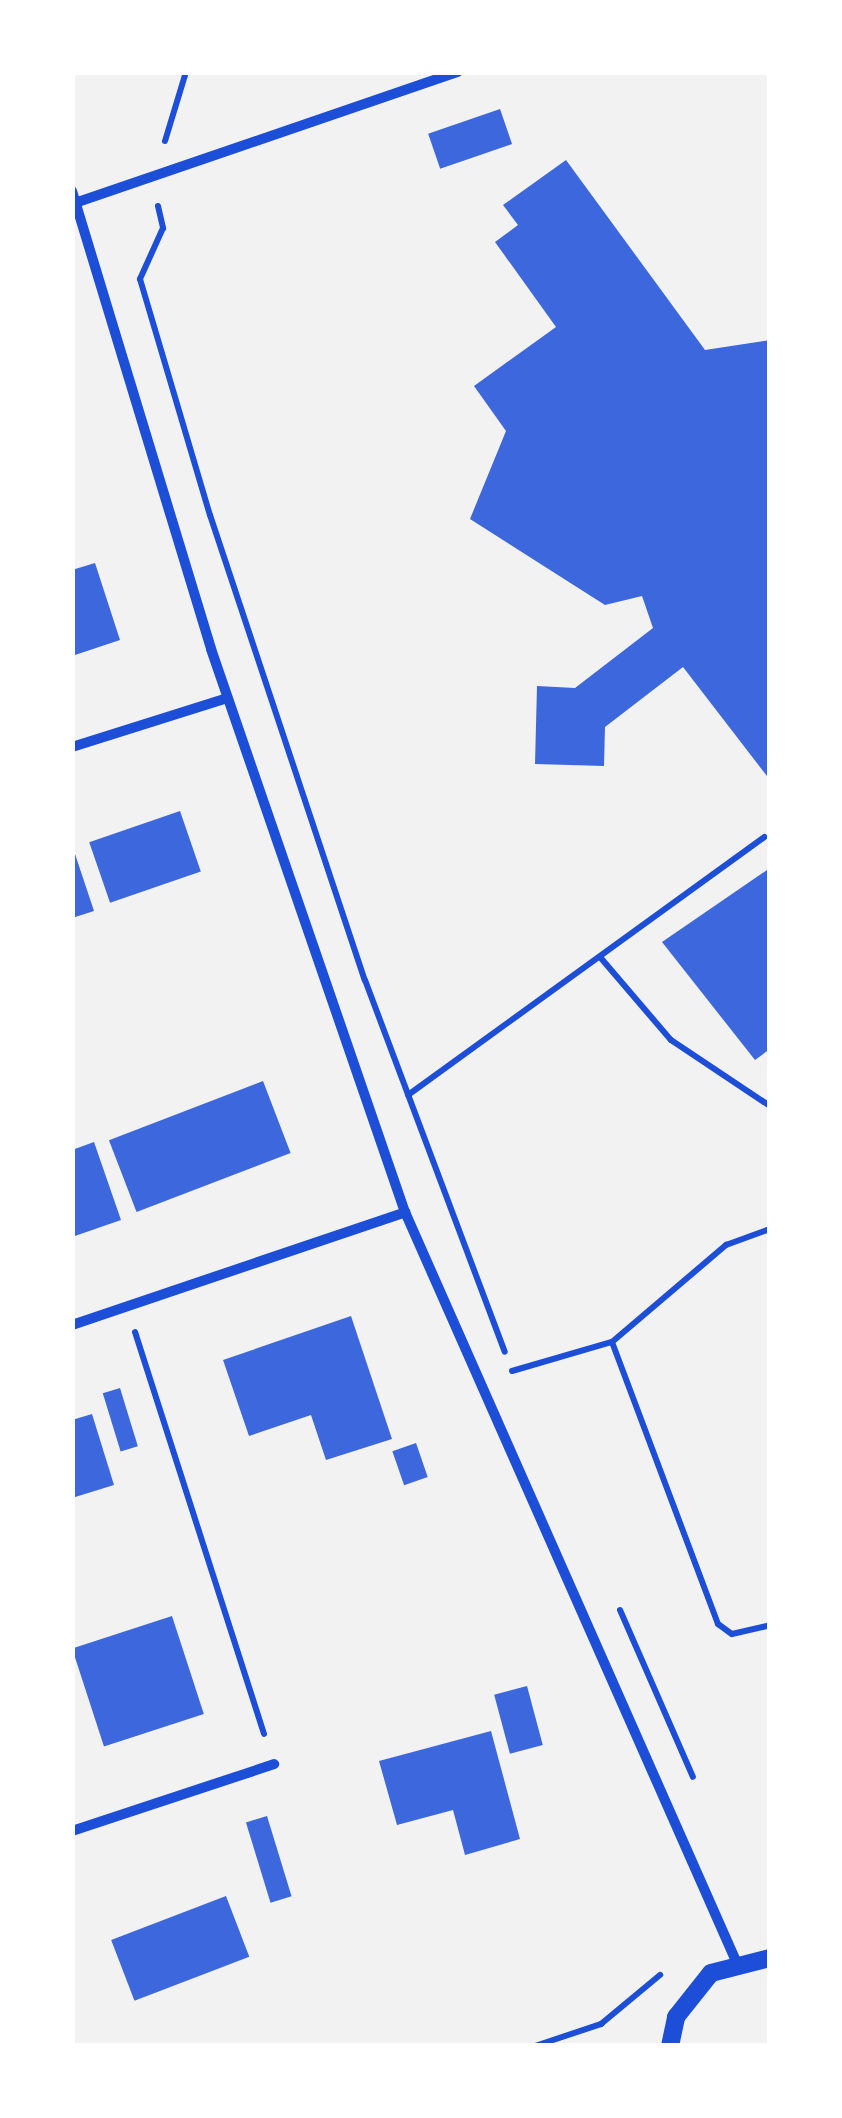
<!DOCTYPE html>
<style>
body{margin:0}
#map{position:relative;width:842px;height:2118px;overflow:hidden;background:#f2f2f2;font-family:Jost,sans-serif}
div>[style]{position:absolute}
.building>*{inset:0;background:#3d67dc;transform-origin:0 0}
.path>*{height:6px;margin:-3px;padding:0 3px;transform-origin:3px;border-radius:3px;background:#1d4ed8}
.minor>*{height:10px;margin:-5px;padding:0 5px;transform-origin:5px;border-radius:5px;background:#1d4ed8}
.tertiary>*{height:18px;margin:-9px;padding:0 9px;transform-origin:9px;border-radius:9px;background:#1d4ed8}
span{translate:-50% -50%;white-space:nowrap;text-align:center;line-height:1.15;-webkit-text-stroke:10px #fff;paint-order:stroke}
.frame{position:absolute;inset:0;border:75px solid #fff;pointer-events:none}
</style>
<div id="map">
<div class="building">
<div style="left:500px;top:109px;width:37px;height:76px;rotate:71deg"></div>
<div style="clip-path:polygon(566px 160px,705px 350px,770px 340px,770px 780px,683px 667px,605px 727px,604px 766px,535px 764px,537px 686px,575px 688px,653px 628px,642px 596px,605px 605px,470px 519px,506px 431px,474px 386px,556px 327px,495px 242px,518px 225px,503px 205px)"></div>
<div style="clip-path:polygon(95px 563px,120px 640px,72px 656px,72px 570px)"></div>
<div style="left:180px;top:811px;width:64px;height:96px;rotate:71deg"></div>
<div style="clip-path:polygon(72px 845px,94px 911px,72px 918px)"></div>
<div style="clip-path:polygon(770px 868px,770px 1049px,755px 1060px,662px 942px)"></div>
<div style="left:263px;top:1081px;width:77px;height:165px;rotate:69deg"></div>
<div style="clip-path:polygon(94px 1142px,121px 1220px,72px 1237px,72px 1150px)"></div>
<div style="clip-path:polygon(351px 1316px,392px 1439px,326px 1460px,311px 1415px,249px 1436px,223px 1360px)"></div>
<div style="left:120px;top:1388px;width:61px;height:18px;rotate:73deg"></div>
<div style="clip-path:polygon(92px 1414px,114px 1485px,72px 1498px,72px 1420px)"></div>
<div style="left:416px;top:1443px;width:36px;height:25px;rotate:71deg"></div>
<div style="left:172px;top:1616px;width:103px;height:105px;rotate:72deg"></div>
<div style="left:527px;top:1686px;width:61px;height:34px;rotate:75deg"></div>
<div style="clip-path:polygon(491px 1731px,520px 1839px,465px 1855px,453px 1810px,397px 1825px,379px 1761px)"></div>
<div style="left:267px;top:1816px;width:84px;height:22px;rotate:73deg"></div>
<div style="left:226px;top:1896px;width:65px;height:123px;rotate:69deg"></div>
</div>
<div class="path">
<div style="left:165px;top:141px;width:72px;rotate:-73.1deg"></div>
<div style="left:158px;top:206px;width:23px;rotate:77deg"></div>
<div style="left:163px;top:228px;width:56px;rotate:114.3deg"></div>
<div style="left:140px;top:279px;width:246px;rotate:73.5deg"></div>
<div style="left:210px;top:515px;width:490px;rotate:71.6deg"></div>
<div style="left:365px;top:980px;width:397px;rotate:69.4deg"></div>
<div style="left:600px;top:957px;width:109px;rotate:49.5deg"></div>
<div style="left:671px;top:1040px;width:119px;rotate:33.7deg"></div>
<div style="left:408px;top:1095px;width:440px;rotate:-35.9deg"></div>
<div style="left:135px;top:1332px;width:422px;rotate:72.2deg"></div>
<div style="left:612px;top:1342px;width:301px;rotate:69.4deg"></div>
<div style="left:718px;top:1624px;width:17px;rotate:36deg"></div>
<div style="left:732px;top:1634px;width:39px;rotate:-13deg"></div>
<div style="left:512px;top:1371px;width:104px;rotate:-16.2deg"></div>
<div style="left:612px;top:1342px;width:150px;rotate:-40.4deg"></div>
<div style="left:726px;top:1245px;width:47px;rotate:-20deg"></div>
<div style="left:620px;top:1610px;width:182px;rotate:66.4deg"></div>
<div style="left:535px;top:2046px;width:70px;rotate:-18.4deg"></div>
<div style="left:601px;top:2024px;width:77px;rotate:-39.7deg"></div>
</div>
<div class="minor">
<div style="left:72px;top:191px;width:479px;rotate:73.1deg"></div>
<div style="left:211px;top:649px;width:595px;rotate:70.99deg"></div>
<div style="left:405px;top:1212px;width:819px;rotate:66.16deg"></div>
<div style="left:72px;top:204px;width:408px;rotate:-18.9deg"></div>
<div style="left:72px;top:747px;width:163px;rotate:-17.5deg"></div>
<div style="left:72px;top:1325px;width:352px;rotate:-18.7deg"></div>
<div style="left:72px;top:1831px;width:213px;rotate:-18.3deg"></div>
</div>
<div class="tertiary">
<div style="left:670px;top:2046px;width:30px;rotate:-78deg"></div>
<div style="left:676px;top:2017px;width:56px;rotate:-51.5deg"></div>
<div style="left:711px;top:1973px;width:61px;rotate:-14.3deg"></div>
</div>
<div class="frame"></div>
</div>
